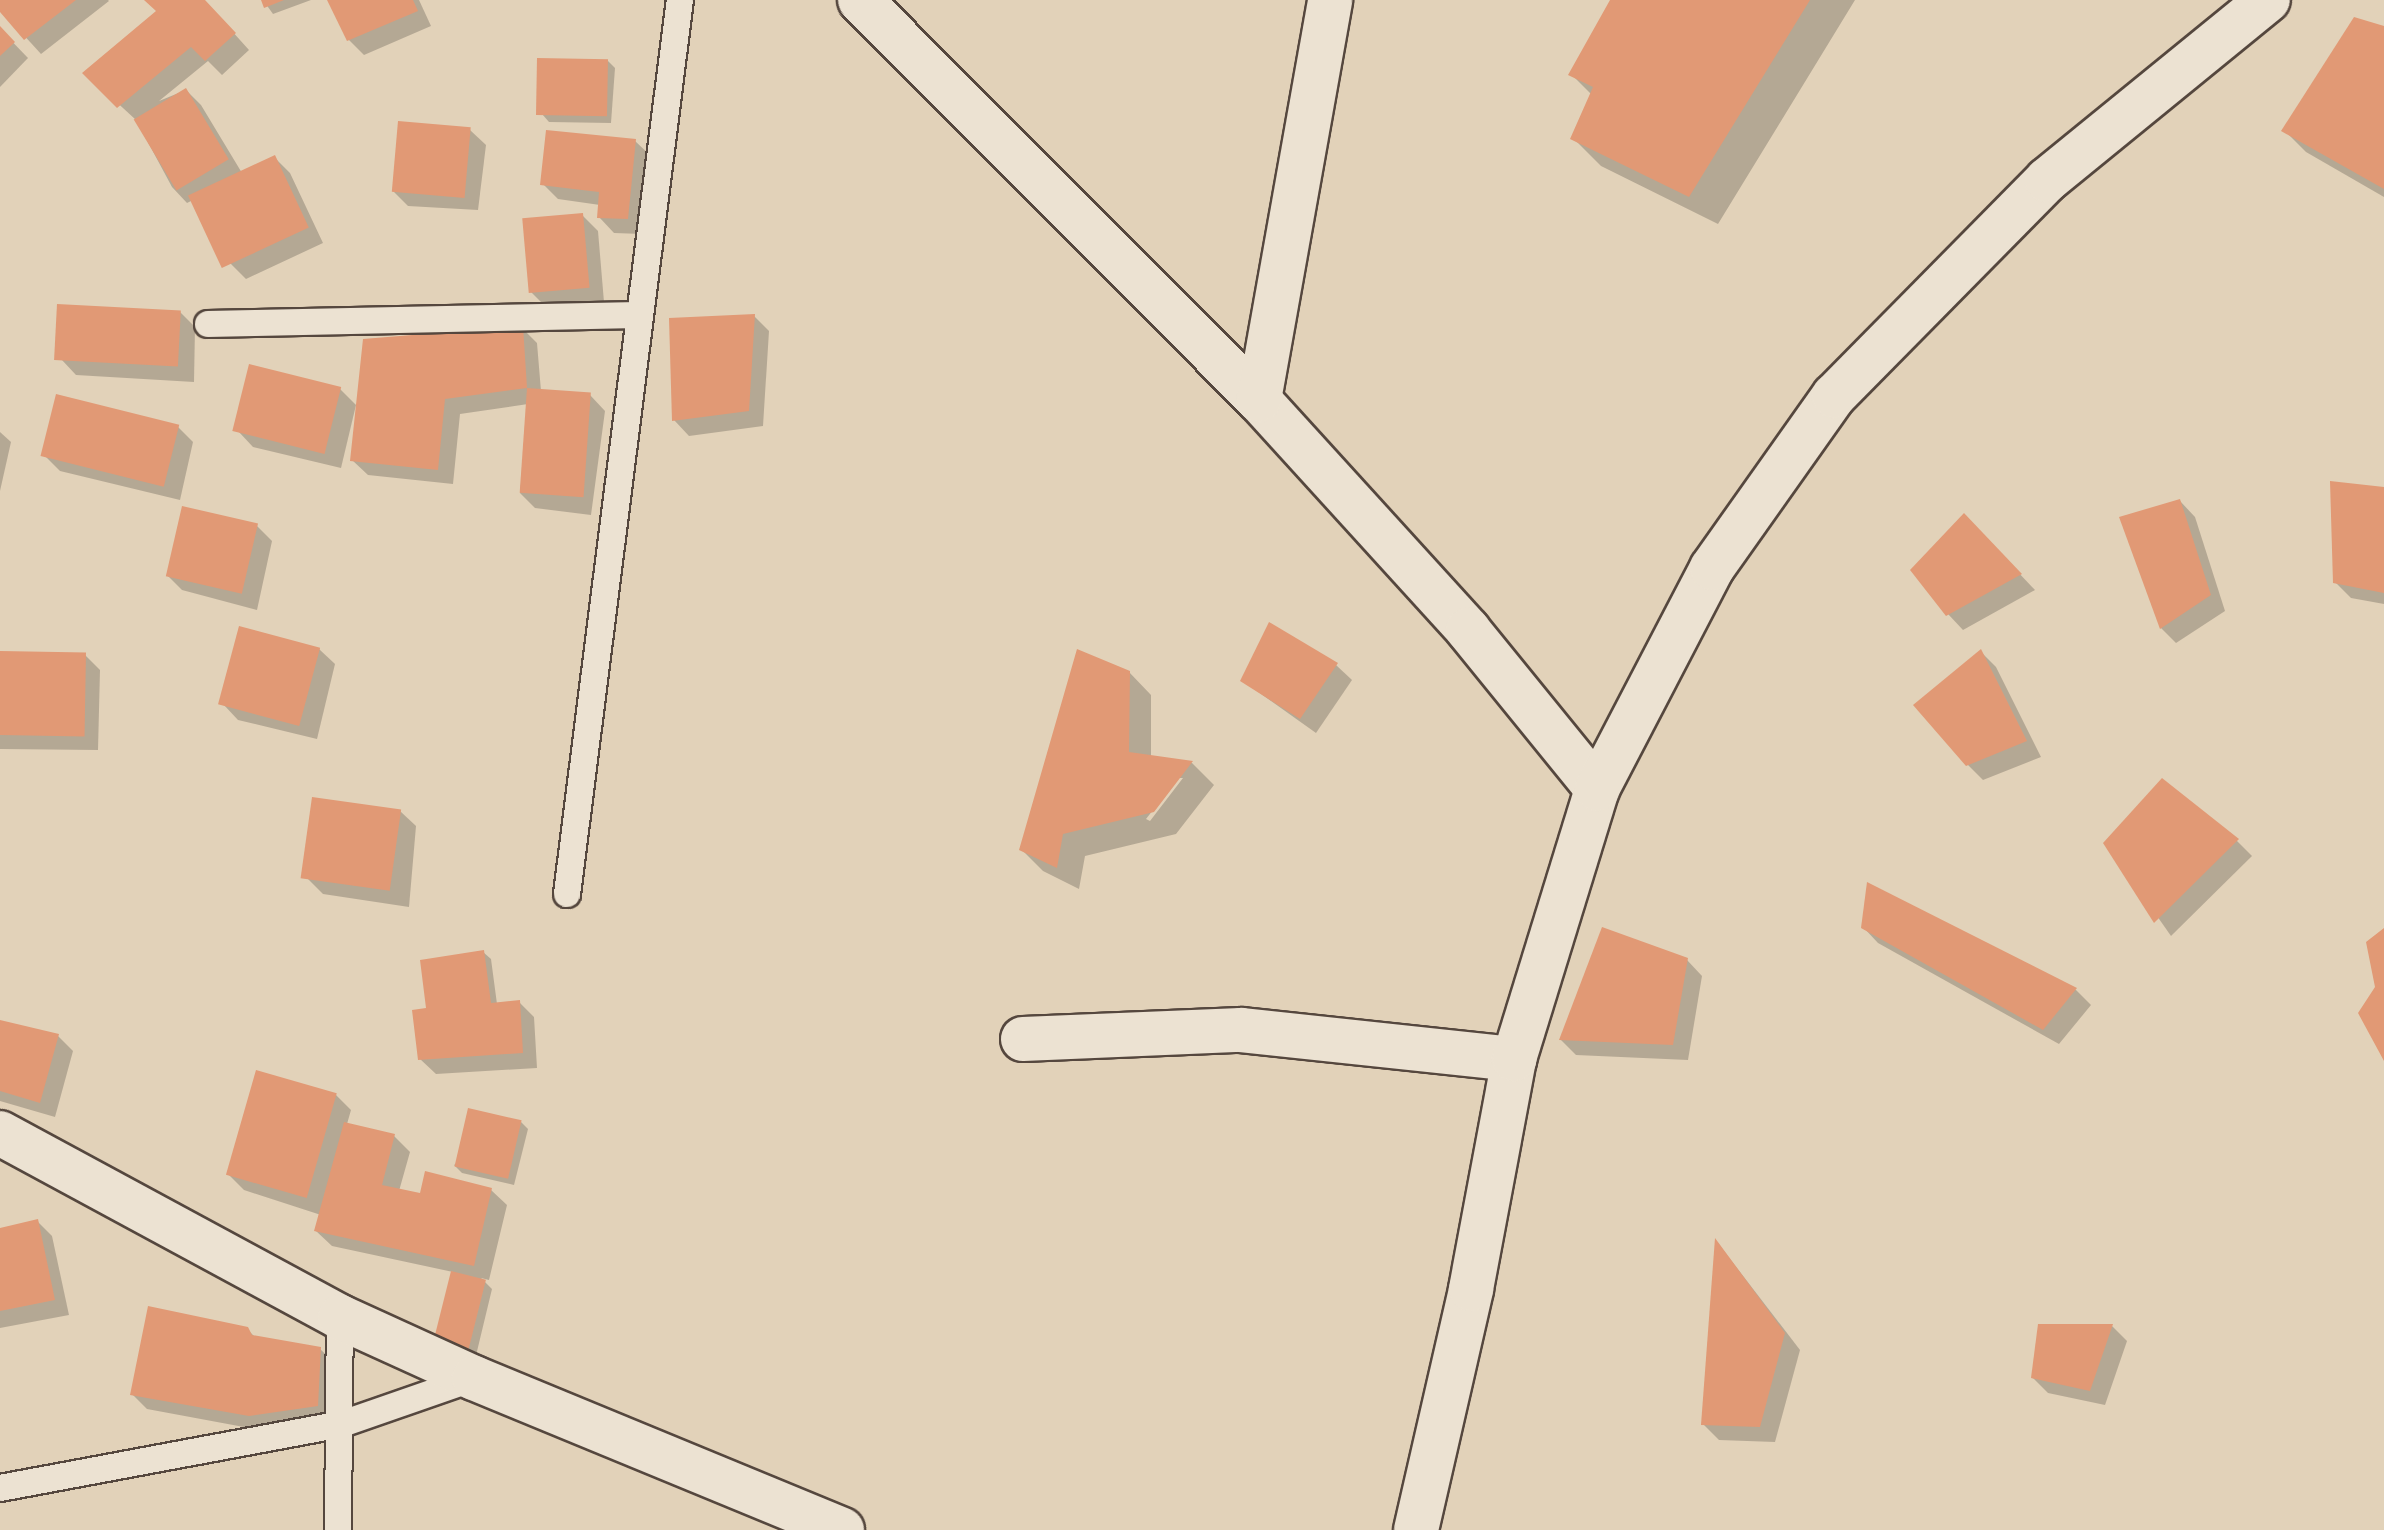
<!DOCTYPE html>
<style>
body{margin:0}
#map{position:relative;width:2384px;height:1530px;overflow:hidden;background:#e2d2b9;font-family:"Libre Bodoni",serif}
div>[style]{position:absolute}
.shadow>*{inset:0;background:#0003}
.building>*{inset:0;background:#e19975;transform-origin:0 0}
.roads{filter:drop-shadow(2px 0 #55473e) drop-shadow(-2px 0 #55473e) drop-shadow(0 2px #55473e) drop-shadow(0 -2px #55473e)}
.service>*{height:26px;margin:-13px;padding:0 13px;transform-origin:13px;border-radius:13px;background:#ece2d2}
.minor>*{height:44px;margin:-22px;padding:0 22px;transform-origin:22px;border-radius:22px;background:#ece2d2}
span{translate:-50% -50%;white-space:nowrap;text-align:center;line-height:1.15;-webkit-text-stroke:7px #ece2d2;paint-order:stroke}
</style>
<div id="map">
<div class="shadow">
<div style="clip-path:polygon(0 0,108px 0,109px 1px,41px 54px,0 9px)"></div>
<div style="clip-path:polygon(147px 0,204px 0,249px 50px,222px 75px,208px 61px,159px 101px,186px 90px,201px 105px,242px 173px,275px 158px,290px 173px,323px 243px,246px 279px,231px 264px,193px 200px,187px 203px,172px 187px,136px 120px,85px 73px,158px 11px)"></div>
<div style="clip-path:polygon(263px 0,311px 0,273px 14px)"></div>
<div style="clip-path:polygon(329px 0,419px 0,431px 26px,364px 55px,349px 40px)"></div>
<div style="clip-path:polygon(1612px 0,1855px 0,1718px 224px,1601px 166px,1573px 138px,1592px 95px,1571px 74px)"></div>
<div style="clip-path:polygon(2384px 28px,2384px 197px,2306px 152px,2284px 130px)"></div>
<div style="clip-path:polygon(0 29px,28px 58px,0 87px)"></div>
<div style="clip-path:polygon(608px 61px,615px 68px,611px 123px,549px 122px,542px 114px)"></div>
<div style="clip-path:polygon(470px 130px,486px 145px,478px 210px,408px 206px,393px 191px)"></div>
<div style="clip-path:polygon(635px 141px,651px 156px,642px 234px,614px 233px,599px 217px,600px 205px,558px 199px,543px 184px)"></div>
<div style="clip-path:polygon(582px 215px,598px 231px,604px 302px,544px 305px,529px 290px)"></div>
<div style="clip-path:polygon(180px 312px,195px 327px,194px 382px,76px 375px,61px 359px)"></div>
<div style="clip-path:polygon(754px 316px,769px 331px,763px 426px,689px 436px,674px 420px)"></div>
<div style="clip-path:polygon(522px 328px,537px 343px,541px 391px,590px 395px,605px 411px,591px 515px,535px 508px,520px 493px,528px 404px,460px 414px,453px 484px,368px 475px,352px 460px)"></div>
<div style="clip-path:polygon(340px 389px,356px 405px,341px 468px,253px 447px,238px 431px)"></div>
<div style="clip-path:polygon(178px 427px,193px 442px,180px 500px,60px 471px,44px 455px)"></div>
<div style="clip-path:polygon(0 432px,11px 442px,0 491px)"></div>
<div style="clip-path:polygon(2384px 489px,2384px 604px,2351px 598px,2335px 582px)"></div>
<div style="clip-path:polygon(2180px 501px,2195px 517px,2225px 611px,2176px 643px,2161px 628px)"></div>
<div style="clip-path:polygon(257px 526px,272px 541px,257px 610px,182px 590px,167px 575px)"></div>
<div style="clip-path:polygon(1979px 531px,2035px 590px,1963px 630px,1948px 614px)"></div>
<div style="clip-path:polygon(319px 649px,335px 664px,317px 739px,238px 720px,223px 704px)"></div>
<div style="clip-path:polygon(1981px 652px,1996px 667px,2041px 757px,1983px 780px,1968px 765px)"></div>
<div style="clip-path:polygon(0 653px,85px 655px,100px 670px,98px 750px,0 749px)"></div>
<div style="clip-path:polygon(1336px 665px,1352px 680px,1316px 733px,1243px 681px)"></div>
<div style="clip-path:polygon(evenodd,1129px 672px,1151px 695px,1151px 757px,1192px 763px,1214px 785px,1176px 834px,1085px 856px,1079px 889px,1043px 871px,1021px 849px,1129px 672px,1178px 778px,1183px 778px,1150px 821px,1146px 819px,1178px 778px)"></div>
<div style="clip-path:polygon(400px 811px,416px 826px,409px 907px,323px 894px,307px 878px)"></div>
<div style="clip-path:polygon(2237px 841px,2252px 856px,2171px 936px,2106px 843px)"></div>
<div style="clip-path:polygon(1869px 885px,2076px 990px,2091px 1005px,2059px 1044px,1878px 943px,1863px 927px)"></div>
<div style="clip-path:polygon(483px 952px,491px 959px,497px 1004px,519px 1002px,534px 1017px,537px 1068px,436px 1074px,420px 1059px)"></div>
<div style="clip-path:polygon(1687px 960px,1702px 976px,1688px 1060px,1576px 1055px,1561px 1040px)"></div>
<div style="clip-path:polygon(0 1022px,58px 1036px,73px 1051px,55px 1117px,0 1101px)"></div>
<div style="clip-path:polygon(336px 1095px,351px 1110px,347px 1124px,394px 1136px,410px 1152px,399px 1191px,421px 1195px,491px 1190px,507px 1205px,489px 1280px,481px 1278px,492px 1289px,473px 1368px,442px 1356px,453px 1272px,332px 1246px,316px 1231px,321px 1215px,244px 1190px,228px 1174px)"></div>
<div style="clip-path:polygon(521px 1122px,528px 1129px,514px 1185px,462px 1173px,454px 1165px)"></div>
<div style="clip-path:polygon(37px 1221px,52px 1236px,69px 1315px,0 1328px,0 1231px)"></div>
<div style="clip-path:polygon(1717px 1242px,1800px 1350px,1775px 1442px,1719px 1440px,1703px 1424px)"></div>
<div style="clip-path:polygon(2112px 1326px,2127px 1341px,2105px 1405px,2048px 1393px,2033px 1378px)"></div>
<div style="clip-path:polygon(247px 1329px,256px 1338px,320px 1349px,336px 1364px,332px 1421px,266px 1431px,147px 1409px,132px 1394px)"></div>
</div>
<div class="building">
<div style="clip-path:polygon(0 0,76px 0,24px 40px,0 12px)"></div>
<div style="clip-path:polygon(144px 0,205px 0,236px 33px,205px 61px,191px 47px,117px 108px,82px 73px,156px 11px)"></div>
<div style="clip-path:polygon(261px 0,284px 0,264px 8px)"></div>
<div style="clip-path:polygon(327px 0,413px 0,418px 11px,347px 41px)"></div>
<div style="clip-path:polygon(1610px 0,1810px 0,1689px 197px,1570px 139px,1593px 87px,1568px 75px)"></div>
<div style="clip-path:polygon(2354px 17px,2384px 26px,2384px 189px,2281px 131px)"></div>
<div style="clip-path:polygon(0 26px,15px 42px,0 56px)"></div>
<div style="left:537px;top:58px;width:71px;height:57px;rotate:1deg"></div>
<div style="left:186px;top:88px;width:83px;height:61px;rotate:59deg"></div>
<div style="left:398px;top:121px;width:73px;height:71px;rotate:5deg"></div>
<div style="clip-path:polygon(546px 130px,636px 139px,628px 219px,597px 218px,599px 192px,540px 185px)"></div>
<div style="left:275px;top:155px;width:80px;height:96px;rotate:65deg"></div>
<div style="left:583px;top:213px;width:75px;height:61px;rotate:85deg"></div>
<div style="left:57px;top:304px;width:124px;height:56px;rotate:3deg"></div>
<div style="clip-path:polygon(755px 314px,749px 411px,672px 421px,669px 318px)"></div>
<div style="clip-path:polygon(523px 326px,527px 388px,445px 399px,438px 470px,350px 461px,363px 339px)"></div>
<div style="left:249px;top:364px;width:95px;height:69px;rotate:14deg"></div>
<div style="left:527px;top:388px;width:64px;height:105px;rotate:4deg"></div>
<div style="left:56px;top:394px;width:127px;height:64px;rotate:14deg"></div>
<div style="clip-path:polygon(2330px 481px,2384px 487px,2384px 593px,2333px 583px)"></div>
<div style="clip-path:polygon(2180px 499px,2211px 595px,2160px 629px,2119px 517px)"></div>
<div style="left:182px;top:506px;width:78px;height:72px;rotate:13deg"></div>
<div style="clip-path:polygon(1964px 513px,2022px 574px,1946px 616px,1910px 570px)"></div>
<div style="clip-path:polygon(1269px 622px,1338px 663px,1300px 719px,1240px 681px)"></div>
<div style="left:239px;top:626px;width:84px;height:81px;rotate:15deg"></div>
<div style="clip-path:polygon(1077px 649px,1130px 671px,1129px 752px,1193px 761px,1154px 812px,1063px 834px,1057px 868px,1019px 850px)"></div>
<div style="clip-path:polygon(1981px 649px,2027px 741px,1966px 766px,1913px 705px)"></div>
<div style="left:0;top:651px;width:86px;height:84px;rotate:1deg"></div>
<div style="clip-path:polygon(2162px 778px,2239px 839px,2154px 923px,2103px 843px)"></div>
<div style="left:312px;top:797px;width:90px;height:82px;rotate:8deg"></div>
<div style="clip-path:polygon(1867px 882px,2077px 988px,2043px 1030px,1861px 928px)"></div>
<div style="clip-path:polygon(1602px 927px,1688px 958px,1673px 1045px,1559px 1040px)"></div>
<div style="clip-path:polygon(2384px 928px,2384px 1061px,2358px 1013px,2375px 987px,2366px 942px)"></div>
<div style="clip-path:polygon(484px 950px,491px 1003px,520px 1000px,523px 1053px,418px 1060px,412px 1010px,426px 1008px,420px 960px)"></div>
<div style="clip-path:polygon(0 1020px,59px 1034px,40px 1103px,0 1091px)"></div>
<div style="left:256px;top:1070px;width:84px;height:109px;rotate:16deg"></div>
<div style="left:468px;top:1108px;width:55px;height:60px;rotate:13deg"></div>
<div style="clip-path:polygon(344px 1122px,395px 1134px,382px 1185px,420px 1193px,425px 1171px,492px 1188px,474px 1266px,314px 1231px)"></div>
<div style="clip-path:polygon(38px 1219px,55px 1300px,0 1311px,0 1228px)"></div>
<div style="clip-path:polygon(1715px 1238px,1785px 1333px,1760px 1427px,1701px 1425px)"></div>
<div style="left:451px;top:1271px;width:36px;height:80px;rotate:14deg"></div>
<div style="clip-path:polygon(148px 1306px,248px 1327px,252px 1335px,321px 1347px,318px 1406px,249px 1416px,130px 1395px)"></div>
<div style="clip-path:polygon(2038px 1324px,2113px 1324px,2090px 1391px,2031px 1378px)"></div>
</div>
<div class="roads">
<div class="service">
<div style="left:208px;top:324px;width:429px;rotate:-1.2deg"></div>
<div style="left:567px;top:894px;width:901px;rotate:-82.8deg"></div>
<div style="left:0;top:1488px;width:348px;rotate:-10.6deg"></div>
<div style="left:342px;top:1424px;width:140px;rotate:-19.2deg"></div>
<div style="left:338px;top:1530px;width:213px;rotate:-89.5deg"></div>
</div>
<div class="minor">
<div style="left:860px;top:0;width:565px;rotate:45.07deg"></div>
<div style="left:1259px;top:400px;width:311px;rotate:47.7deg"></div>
<div style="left:1468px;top:630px;width:205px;rotate:50.9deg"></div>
<div style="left:1259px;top:400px;width:406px;rotate:-79.9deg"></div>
<div style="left:1023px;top:1039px;width:218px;rotate:-2.4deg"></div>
<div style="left:1241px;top:1030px;width:275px;rotate:6.1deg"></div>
<div style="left:0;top:1133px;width:387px;rotate:28.4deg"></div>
<div style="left:340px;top:1317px;width:147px;rotate:24.5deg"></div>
<div style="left:474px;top:1378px;width:398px;rotate:22.4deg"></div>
<div style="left:1416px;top:1530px;width:247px;rotate:-77.1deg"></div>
<div style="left:1471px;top:1289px;width:234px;rotate:-79.4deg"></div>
<div style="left:1514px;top:1059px;width:282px;rotate:-72.9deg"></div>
<div style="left:1597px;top:789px;width:249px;rotate:-62.5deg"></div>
<div style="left:1712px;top:568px;width:211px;rotate:-54.7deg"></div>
<div style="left:1834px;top:396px;width:303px;rotate:-45.4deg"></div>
<div style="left:2047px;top:180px;width:285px;rotate:-39.2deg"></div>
</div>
</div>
</div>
